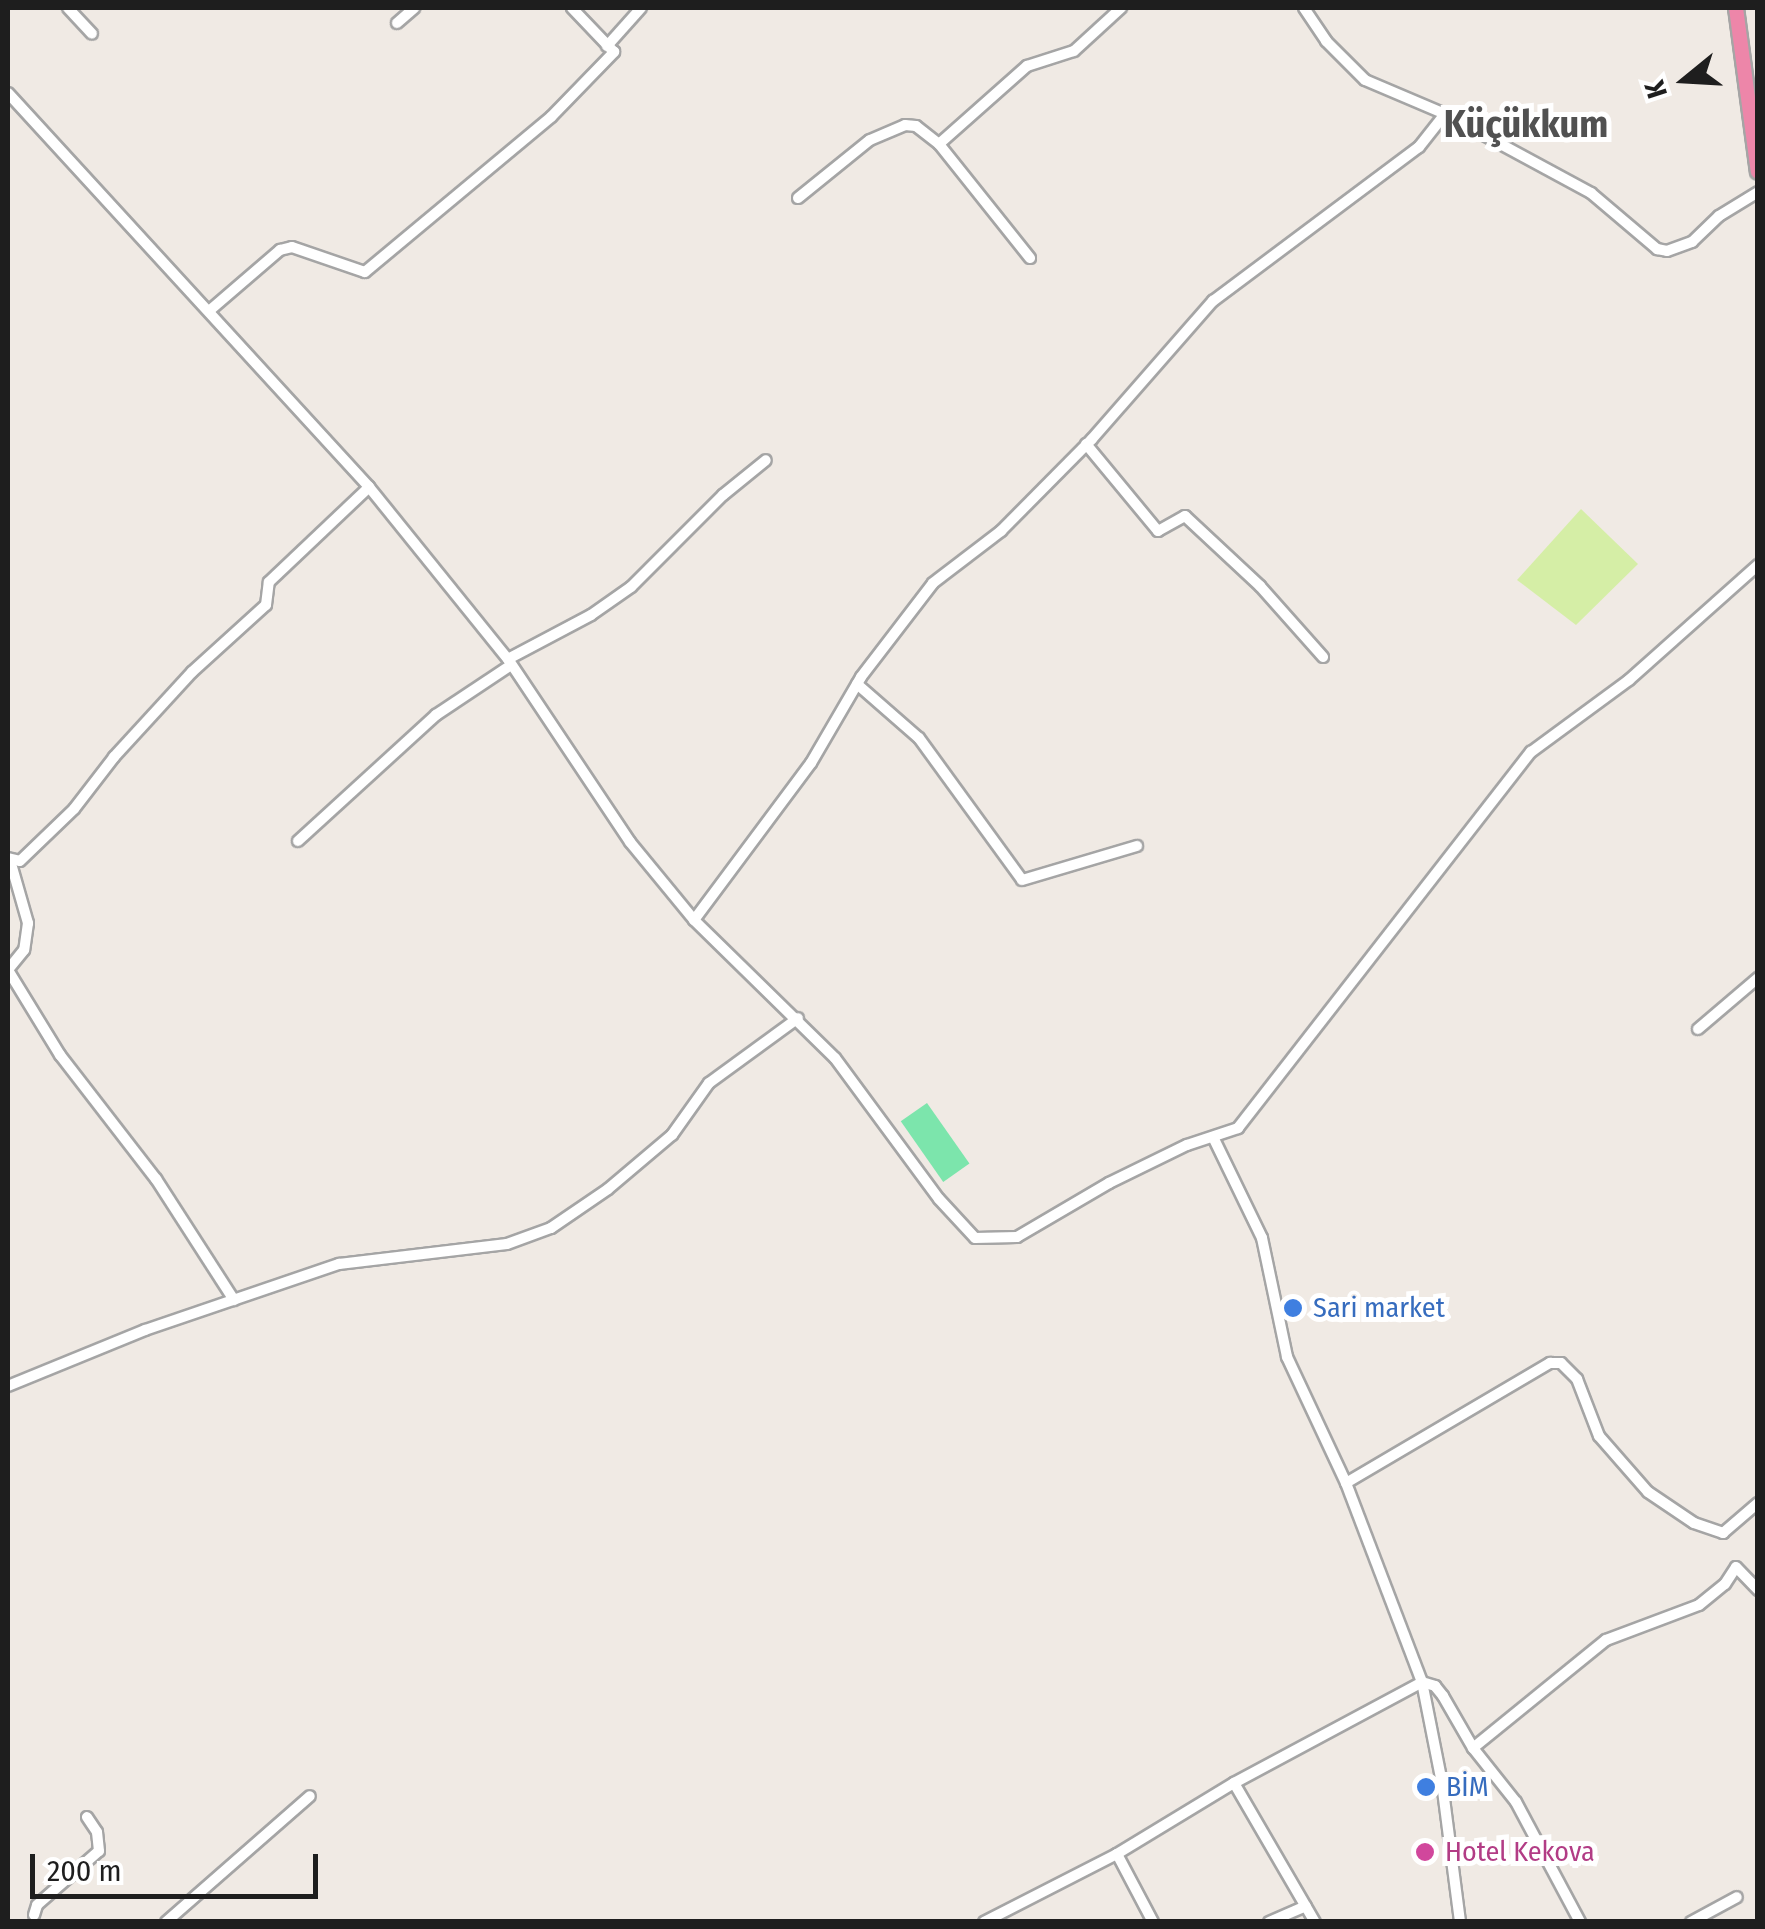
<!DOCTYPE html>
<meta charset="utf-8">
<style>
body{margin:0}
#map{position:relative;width:1765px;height:1929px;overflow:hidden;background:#f0eae4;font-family:"Fira Sans Condensed",sans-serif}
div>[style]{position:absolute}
.grass>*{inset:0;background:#d5eea6}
.pitch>*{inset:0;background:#7ce5ac;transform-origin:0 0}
.roads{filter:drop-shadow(2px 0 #a5a5a5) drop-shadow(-2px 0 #a5a5a5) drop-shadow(0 2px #a5a5a5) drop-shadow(0 -2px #a5a5a5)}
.minor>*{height:10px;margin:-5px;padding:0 5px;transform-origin:5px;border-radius:5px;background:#fff}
.highway>*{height:14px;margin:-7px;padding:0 7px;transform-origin:7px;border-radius:7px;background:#ed86a9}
.dots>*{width:28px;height:28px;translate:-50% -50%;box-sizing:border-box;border:5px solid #fff;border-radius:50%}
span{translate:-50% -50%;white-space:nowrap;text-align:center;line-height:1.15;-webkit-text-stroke:10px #fff;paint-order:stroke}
.shop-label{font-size:28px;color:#366cbe}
.left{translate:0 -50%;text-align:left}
.hotel-label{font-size:28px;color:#b23c85}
.district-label{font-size:38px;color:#515151;font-weight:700}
.frame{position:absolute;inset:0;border:10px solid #1e1e1e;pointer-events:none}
.north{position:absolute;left:1635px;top:30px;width:100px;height:100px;-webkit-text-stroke:8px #fff;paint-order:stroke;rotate:252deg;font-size:28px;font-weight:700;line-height:40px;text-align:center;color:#1e1e1e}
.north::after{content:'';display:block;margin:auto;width:35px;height:45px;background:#1e1e1e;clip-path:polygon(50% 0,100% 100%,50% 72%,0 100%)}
.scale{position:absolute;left:30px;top:1854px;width:288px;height:45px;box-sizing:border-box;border:5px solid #1e1e1e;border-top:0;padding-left:12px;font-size:30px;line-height:35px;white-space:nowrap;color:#1e1e1e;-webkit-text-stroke:8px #fff;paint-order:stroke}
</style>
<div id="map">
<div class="grass">
<div style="clip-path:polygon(1581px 509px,1638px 564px,1576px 625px,1517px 580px)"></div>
</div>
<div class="pitch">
<div style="left:927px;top:1103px;width:74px;height:32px;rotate:55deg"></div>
</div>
<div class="roads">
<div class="minor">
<div style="left:68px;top:8px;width:35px;rotate:47deg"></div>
<div style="left:1304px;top:8px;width:40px;rotate:56deg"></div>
<div style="left:1326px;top:41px;width:55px;rotate:45deg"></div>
<div style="left:1365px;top:80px;width:87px;rotate:23deg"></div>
<div style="left:1445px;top:114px;width:166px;rotate:28.4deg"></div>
<div style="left:1591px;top:193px;width:87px;rotate:40.3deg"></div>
<div style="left:1657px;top:249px;width:10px;rotate:11deg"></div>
<div style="left:1667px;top:251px;width:27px;rotate:-20deg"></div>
<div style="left:1692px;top:242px;width:37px;rotate:-44deg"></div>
<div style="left:1719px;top:216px;width:46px;rotate:-31.6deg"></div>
<div style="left:397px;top:23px;width:23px;rotate:-41deg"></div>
<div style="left:607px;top:46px;width:51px;rotate:-48.2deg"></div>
<div style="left:8px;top:93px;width:534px;rotate:47.5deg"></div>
<div style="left:369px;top:487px;width:221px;rotate:51.1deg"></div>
<div style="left:508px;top:659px;width:220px;rotate:56.3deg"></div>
<div style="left:630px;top:842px;width:101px;rotate:50.6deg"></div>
<div style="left:694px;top:920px;width:197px;rotate:44.4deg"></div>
<div style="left:835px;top:1058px;width:175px;rotate:53.6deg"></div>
<div style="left:939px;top:1199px;width:53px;rotate:47.3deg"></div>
<div style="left:975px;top:1238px;width:42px;rotate:-1.4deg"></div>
<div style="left:1017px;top:1237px;width:107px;rotate:-30.4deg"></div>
<div style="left:1109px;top:1183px;width:87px;rotate:-26deg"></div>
<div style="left:1187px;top:1145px;width:54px;rotate:-18.4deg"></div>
<div style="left:1238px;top:1128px;width:477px;rotate:-52.1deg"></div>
<div style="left:1531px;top:752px;width:122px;rotate:-36.3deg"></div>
<div style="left:1629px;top:680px;width:173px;rotate:-41.7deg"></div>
<div style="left:939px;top:144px;width:118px;rotate:-41.6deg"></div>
<div style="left:1027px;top:66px;width:49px;rotate:-17.7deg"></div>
<div style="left:1074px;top:51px;width:64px;rotate:-42.5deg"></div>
<div style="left:798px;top:198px;width:92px;rotate:-38.9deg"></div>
<div style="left:870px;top:140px;width:38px;rotate:-23deg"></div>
<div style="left:905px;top:125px;width:11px;rotate:5deg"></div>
<div style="left:916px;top:126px;width:29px;rotate:38deg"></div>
<div style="left:939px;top:144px;width:146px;rotate:51.4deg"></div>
<div style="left:209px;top:311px;width:94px;rotate:-40.7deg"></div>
<div style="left:280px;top:250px;width:12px;rotate:-14deg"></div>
<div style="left:292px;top:247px;width:77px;rotate:18.9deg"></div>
<div style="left:365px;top:272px;width:242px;rotate:-39.8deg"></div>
<div style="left:551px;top:117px;width:91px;rotate:-45.9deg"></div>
<div style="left:614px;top:52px;width:61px;rotate:-133.7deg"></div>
<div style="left:1086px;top:444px;width:113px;rotate:50.4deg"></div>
<div style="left:1158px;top:531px;width:31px;rotate:-29deg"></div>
<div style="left:1185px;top:516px;width:103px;rotate:43deg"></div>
<div style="left:1260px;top:586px;width:95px;rotate:48.4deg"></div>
<div style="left:508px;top:659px;width:94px;rotate:-27.9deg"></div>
<div style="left:591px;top:615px;width:49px;rotate:-35deg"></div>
<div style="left:631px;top:587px;width:130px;rotate:-45deg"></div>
<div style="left:723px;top:495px;width:55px;rotate:-39.1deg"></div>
<div style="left:857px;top:684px;width:82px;rotate:41.1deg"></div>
<div style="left:919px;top:738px;width:175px;rotate:54deg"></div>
<div style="left:1022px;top:880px;width:120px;rotate:-16.5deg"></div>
<div style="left:298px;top:841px;width:187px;rotate:-42.4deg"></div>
<div style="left:436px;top:715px;width:90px;rotate:-33.7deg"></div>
<div style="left:8px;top:858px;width:12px;rotate:14deg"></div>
<div style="left:20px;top:861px;width:75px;rotate:-43.9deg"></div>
<div style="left:74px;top:809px;width:66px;rotate:-52.4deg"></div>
<div style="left:114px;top:757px;width:115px;rotate:-47.5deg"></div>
<div style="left:192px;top:672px;width:100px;rotate:-42.2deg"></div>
<div style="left:266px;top:605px;width:23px;rotate:-83deg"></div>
<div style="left:269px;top:582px;width:138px;rotate:-43.5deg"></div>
<div style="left:10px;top:860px;width:66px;rotate:74.1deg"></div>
<div style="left:28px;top:923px;width:27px;rotate:98deg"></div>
<div style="left:24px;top:950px;width:26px;rotate:129deg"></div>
<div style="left:8px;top:970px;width:100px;rotate:58.5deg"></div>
<div style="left:60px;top:1055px;width:157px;rotate:52.3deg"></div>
<div style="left:156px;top:1179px;width:144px;rotate:57.2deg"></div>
<div style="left:694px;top:920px;width:196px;rotate:-53.3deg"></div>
<div style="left:811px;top:763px;width:99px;rotate:-59.8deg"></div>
<div style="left:861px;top:677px;width:118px;rotate:-52.5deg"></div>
<div style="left:933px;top:583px;width:86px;rotate:-37.4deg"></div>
<div style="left:1001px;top:531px;width:129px;rotate:-45.3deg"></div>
<div style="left:1092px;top:439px;width:184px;rotate:-48.8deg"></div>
<div style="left:1213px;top:301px;width:257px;rotate:-36.8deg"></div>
<div style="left:1419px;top:147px;width:42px;rotate:-51.8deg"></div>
<div style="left:1698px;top:1029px;width:79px;rotate:-40.4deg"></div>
<div style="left:1214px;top:1139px;width:110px;rotate:64.1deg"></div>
<div style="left:1262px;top:1238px;width:122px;rotate:78.1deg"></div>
<div style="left:1287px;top:1357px;width:139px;rotate:64.9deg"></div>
<div style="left:1346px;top:1483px;width:213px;rotate:69.1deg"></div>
<div style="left:1422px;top:1682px;width:103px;rotate:78.8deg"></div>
<div style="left:1442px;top:1783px;width:140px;rotate:82.6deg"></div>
<div style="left:8px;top:1386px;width:148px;rotate:-22.2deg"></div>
<div style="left:145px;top:1330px;width:205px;rotate:-18.8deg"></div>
<div style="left:339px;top:1264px;width:169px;rotate:-6.8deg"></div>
<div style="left:507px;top:1244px;width:47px;rotate:-20deg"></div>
<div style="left:551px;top:1228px;width:69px;rotate:-34.4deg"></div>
<div style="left:608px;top:1189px;width:84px;rotate:-40.2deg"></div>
<div style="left:672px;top:1135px;width:64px;rotate:-54.6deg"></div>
<div style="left:709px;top:1083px;width:110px;rotate:-36.1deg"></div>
<div style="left:1346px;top:1483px;width:237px;rotate:-30.5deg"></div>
<div style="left:1550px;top:1363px;width:11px"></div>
<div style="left:1561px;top:1363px;width:23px;rotate:45deg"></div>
<div style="left:1577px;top:1379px;width:61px;rotate:68.9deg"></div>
<div style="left:1599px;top:1436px;width:74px;rotate:48.8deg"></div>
<div style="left:1648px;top:1492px;width:55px;rotate:34deg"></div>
<div style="left:1694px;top:1523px;width:31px;rotate:19deg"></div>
<div style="left:1723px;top:1533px;width:46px;rotate:-40.6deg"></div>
<div style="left:1473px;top:1748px;width:171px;rotate:-39.1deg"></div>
<div style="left:1606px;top:1640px;width:99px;rotate:-20.6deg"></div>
<div style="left:1699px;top:1605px;width:33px;rotate:-39deg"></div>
<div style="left:1725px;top:1584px;width:20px;rotate:-57deg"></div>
<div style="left:1736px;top:1567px;width:32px;rotate:46deg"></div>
<div style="left:1234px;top:1783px;width:161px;rotate:59.8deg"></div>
<div style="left:1117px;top:1854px;width:77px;rotate:62.1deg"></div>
<div style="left:34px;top:1915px;width:10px;rotate:-73deg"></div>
<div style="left:37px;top:1905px;width:82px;rotate:-41.1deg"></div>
<div style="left:99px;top:1851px;width:19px;rotate:-96deg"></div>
<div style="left:97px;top:1832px;width:18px;rotate:-124deg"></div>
<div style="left:166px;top:1922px;width:191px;rotate:-41.2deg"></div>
<div style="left:984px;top:1922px;width:149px;rotate:-27.1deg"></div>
<div style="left:1117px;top:1854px;width:137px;rotate:-31.3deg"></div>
<div style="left:1234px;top:1783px;width:213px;rotate:-28.2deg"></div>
<div style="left:1422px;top:1682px;width:14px;rotate:17deg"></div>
<div style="left:1435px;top:1686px;width:13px;rotate:51deg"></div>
<div style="left:1443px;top:1696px;width:60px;rotate:60deg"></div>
<div style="left:1473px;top:1748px;width:69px;rotate:51.5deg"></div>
<div style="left:1516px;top:1802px;width:136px;rotate:61.9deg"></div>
<div style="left:1269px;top:1922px;width:40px;rotate:-23.4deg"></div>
<div style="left:1691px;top:1922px;width:52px;rotate:-28.5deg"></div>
</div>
<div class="highway">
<div style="left:1736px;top:8px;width:165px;rotate:82.4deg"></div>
</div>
</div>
<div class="dots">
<div style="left:1293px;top:1308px;background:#3f7fe0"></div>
<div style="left:1426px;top:1787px;background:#3f7fe0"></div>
<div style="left:1425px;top:1852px;background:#d1479c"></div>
</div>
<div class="shop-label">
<span class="left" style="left:1313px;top:1308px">Sari market</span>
<span class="left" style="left:1446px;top:1787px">BİM</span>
</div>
<div class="hotel-label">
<span class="left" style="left:1445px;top:1852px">Hotel Kekova</span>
</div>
<div class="district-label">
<span style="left:1526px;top:125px">Küçükkum</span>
</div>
<div class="frame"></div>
<div class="north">K</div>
<div class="scale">200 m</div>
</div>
